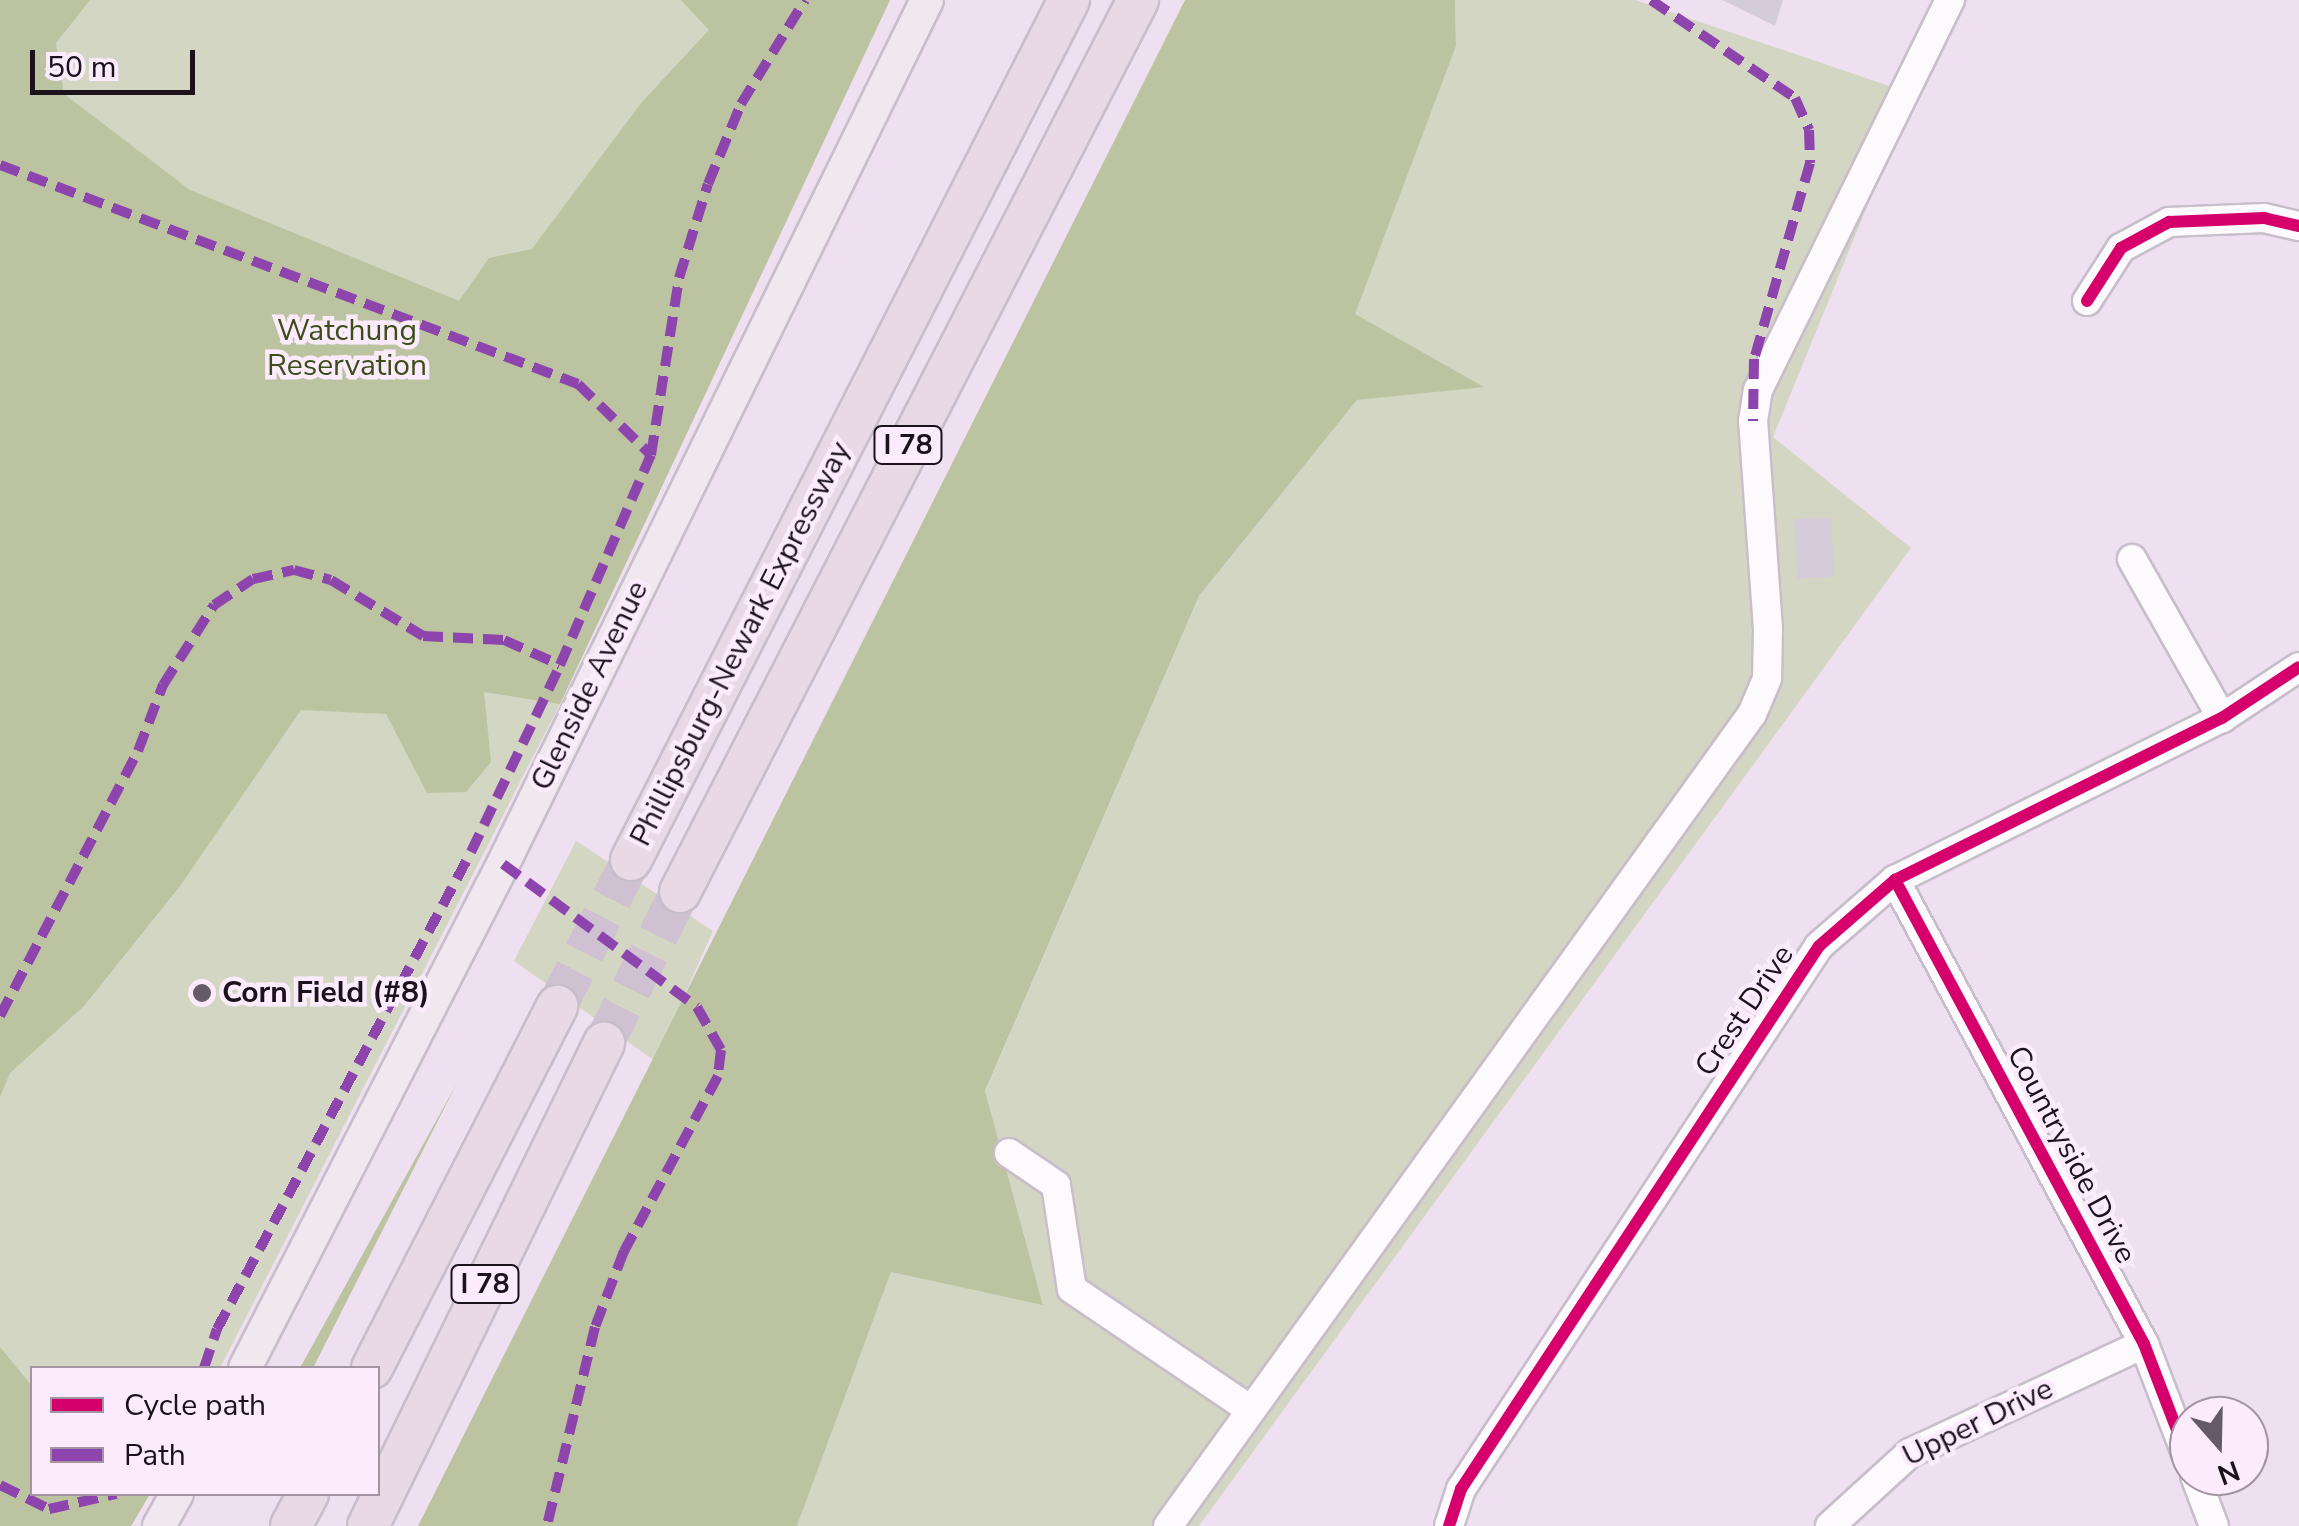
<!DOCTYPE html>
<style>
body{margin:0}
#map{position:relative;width:2299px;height:1526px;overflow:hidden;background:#efe0f1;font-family:"Nunito Sans",sans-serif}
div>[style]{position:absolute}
.green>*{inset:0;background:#d2d6c2}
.forest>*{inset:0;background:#bbc3a1}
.building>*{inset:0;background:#d5ccd9;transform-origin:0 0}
.highway-tunnel>*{height:40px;margin-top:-20px;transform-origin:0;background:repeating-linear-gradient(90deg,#cfc1d1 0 40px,transparent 0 60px)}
.roads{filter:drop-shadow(2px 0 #c8bdca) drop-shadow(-2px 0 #c8bdca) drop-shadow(0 2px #c8bdca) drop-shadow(0 -2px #c8bdca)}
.minor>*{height:28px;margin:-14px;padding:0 14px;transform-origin:14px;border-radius:14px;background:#fdfafd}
.major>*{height:32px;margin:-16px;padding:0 16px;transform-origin:16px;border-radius:16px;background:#f1e7ef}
.highway>*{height:40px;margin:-20px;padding:0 20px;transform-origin:20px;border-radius:20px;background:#e9d9e6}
.quiet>*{height:10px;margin-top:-5px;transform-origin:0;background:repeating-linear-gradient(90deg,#8e44ad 0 20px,transparent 0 30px)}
.cycleway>*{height:12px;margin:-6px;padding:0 6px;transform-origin:6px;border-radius:6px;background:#d6006c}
.dots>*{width:28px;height:28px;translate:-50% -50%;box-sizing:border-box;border:5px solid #fcebfd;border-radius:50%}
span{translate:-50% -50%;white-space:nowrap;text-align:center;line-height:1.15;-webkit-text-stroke:9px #fcebfd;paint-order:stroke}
.shield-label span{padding:2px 8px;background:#fcebfd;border:2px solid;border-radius:8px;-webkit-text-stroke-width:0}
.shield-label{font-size:28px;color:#1b121c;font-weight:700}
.park-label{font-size:30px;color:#3c4e18}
.street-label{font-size:30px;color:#1b121c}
.poi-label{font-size:30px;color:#1b121c;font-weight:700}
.left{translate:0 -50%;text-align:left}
.legend{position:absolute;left:30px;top:1366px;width:350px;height:130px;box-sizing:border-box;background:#fcebfd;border:2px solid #a294a3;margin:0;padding:12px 18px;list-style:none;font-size:30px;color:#1b121c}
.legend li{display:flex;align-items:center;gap:20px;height:50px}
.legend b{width:50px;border:2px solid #a294a3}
.north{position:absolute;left:2169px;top:1396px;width:100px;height:100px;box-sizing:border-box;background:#fcebfd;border:2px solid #a294a3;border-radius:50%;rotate:160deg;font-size:28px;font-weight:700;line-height:40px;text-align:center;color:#1b121c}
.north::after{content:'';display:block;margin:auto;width:35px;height:45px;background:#655a67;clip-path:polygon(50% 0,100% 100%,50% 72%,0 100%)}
.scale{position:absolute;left:30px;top:50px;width:165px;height:45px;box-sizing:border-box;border:5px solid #1b121c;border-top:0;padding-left:12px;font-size:30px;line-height:35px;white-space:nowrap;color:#1b121c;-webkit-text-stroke:8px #fcebfd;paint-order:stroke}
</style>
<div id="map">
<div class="green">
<div style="clip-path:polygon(0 0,890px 0,560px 704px,220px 1368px,32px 1368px,32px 1494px,150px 1494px,131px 1526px,0 1526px)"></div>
<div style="clip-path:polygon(1455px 0,1635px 0,1913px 94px,1773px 437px,1911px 548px,1199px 1526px,797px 1526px,891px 1272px,1043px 1304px,985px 1092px,1199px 596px,1357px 400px,1482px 386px,1354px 314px,1456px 46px)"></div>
<div style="clip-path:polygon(576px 841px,713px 931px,655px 1061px,514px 961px)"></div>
</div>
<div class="forest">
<div style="clip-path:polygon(0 0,90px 0,56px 43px,64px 94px,190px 190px,459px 301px,489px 258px,532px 249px,642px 102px,709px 30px,681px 0,890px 0,560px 704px,484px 692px,491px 762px,466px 792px,427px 793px,386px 714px,301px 710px,180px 886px,84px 1006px,10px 1073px,0 1097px)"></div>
<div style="clip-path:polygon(1185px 0,1455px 0,1456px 46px,1355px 314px,1484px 387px,1357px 400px,1199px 596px,985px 1091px,1043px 1305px,891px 1272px,797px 1526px,418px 1526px)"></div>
<div style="clip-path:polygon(457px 1083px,313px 1368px,300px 1368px)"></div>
<div style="clip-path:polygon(0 1347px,32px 1386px,32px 1494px,150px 1494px,131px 1526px,0 1526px)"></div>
</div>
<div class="building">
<div style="clip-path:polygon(1722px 0,1783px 0,1775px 26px)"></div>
<div style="left:1831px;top:517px;width:60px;height:37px;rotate:87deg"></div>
</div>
<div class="highway-tunnel">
<div style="left:557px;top:1006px;width:164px;rotate:-63.1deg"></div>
<div style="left:604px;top:1043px;width:169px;rotate:-63.3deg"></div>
</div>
<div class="roads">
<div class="minor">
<div style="left:2087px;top:301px;width:63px;rotate:-57.3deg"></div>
<div style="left:2121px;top:248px;width:55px;rotate:-28.4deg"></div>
<div style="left:2169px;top:222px;width:95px;rotate:-2.4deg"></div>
<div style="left:2264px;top:218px;width:36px;rotate:13deg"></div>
<div style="left:2132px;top:559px;width:183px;rotate:60.5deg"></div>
<div style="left:1895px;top:880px;width:527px;rotate:61.78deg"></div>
<div style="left:2144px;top:1344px;width:125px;rotate:69deg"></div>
<div style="left:1009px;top:1153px;width:57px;rotate:34.2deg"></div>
<div style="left:1056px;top:1185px;width:105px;rotate:81.3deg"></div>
<div style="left:1072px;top:1289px;width:216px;rotate:34.1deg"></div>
<div style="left:2195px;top:1476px;width:53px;rotate:69.2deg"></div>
<div style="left:1168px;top:1526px;width:1000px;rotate:-54.28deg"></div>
<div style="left:1752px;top:714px;width:39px;rotate:-67deg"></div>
<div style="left:1767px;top:678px;width:49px;rotate:-88.8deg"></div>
<div style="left:1768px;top:629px;width:209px;rotate:-94.1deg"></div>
<div style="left:1753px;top:421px;width:31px;rotate:-81deg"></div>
<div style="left:1758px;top:390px;width:435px;rotate:-63.8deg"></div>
<div style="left:1449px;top:1526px;width:39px;rotate:-72deg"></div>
<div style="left:1461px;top:1489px;width:650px;rotate:-56.6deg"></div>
<div style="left:1819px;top:946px;width:101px;rotate:-41deg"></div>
<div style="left:1895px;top:880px;width:365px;rotate:-26.4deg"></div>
<div style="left:2222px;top:718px;width:92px;rotate:-33.5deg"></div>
<div style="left:1830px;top:1526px;width:108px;rotate:-42.4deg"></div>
<div style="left:1910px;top:1453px;width:258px;rotate:-25deg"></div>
</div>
<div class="major">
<div style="left:245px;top:1368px;width:566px;rotate:-62.89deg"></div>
<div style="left:503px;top:864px;width:962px;rotate:-63.86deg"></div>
<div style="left:159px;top:1526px;width:37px;rotate:-61deg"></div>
</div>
<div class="highway">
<div style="left:631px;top:860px;width:965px;rotate:-63.01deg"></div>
<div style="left:680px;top:892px;width:1003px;rotate:-62.82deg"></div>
<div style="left:372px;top:1368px;width:407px;rotate:-62.9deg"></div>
<div style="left:291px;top:1526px;width:36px;rotate:-62deg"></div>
<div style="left:368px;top:1526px;width:538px;rotate:-63.96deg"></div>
</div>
</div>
<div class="quiet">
<div style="left:1651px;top:0;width:174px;rotate:34.2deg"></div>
<div style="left:1795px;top:98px;width:35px;rotate:66deg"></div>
<div style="left:1809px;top:130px;width:33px;rotate:88deg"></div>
<div style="left:1810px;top:163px;width:204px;rotate:105.9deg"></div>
<div style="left:1754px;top:359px;width:62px;rotate:90.9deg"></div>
<div style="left:0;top:165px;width:618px;rotate:20.75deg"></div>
<div style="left:578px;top:384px;width:102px;rotate:44.2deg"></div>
<div style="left:503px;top:864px;width:241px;rotate:36.4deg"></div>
<div style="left:697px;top:1007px;width:49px;rotate:60.8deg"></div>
<div style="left:721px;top:1050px;width:26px;rotate:97deg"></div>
<div style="left:718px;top:1076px;width:199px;rotate:118.2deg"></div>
<div style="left:624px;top:1251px;width:81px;rotate:110.9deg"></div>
<div style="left:595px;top:1327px;width:205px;rotate:103.6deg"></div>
<div style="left:0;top:1016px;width:299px;rotate:-62.5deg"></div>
<div style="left:138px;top:751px;width:71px;rotate:-69.3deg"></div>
<div style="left:163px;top:685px;width:95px;rotate:-57.5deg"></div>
<div style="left:214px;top:605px;width:47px;rotate:-33.7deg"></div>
<div style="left:253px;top:579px;width:42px;rotate:-12.4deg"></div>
<div style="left:294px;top:570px;width:38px;rotate:15deg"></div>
<div style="left:331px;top:580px;width:108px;rotate:31.3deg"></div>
<div style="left:423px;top:636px;width:81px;rotate:2.8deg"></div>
<div style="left:504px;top:640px;width:61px;rotate:24.1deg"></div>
<div style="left:204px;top:1368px;width:41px;rotate:-71.6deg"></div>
<div style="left:217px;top:1329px;width:540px;rotate:-61.96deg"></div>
<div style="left:471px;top:852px;width:207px;rotate:-64.5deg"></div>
<div style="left:560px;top:665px;width:229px;rotate:-66.6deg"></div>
<div style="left:651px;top:455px;width:179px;rotate:-81deg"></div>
<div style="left:679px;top:278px;width:98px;rotate:-72.9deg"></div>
<div style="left:708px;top:184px;width:87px;rotate:-67.6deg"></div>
<div style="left:741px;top:104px;width:122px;rotate:-58.4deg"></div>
<div style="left:0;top:1485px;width:55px;rotate:26.1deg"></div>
<div style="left:49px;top:1509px;width:69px;rotate:-12.6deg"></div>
</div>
<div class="cycleway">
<div style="left:2087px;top:301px;width:63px;rotate:-57.3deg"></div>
<div style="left:2121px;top:248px;width:55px;rotate:-28.4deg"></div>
<div style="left:2169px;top:222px;width:95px;rotate:-2.4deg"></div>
<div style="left:2264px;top:218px;width:36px;rotate:13deg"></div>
<div style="left:1895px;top:880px;width:527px;rotate:61.78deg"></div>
<div style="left:2144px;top:1344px;width:125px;rotate:69deg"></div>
<div style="left:1449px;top:1526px;width:39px;rotate:-72deg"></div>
<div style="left:1461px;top:1489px;width:650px;rotate:-56.6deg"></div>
<div style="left:1819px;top:946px;width:101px;rotate:-41deg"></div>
<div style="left:1895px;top:880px;width:365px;rotate:-26.4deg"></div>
<div style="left:2222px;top:718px;width:92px;rotate:-33.5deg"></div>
</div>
<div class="dots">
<div style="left:202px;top:993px;background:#655a67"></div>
</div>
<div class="shield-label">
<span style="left:908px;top:445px">I 78</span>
<span style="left:485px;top:1284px">I 78</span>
</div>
<div class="park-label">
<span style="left:347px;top:348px">Watchung<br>Reservation</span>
</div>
<div class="street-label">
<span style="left:741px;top:644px;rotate:-63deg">Phillipsburg-Newark Expressway</span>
<span style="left:590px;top:686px;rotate:-64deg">Glenside Avenue</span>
<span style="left:1745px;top:1011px;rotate:-56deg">Crest Drive</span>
<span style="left:2071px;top:1155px;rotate:62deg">Countryside Drive</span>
<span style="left:1978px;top:1423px;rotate:-26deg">Upper Drive</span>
</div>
<div class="poi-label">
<span class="left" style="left:222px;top:993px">Corn Field (#8)</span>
</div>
<ul class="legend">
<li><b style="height:12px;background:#d6006c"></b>Cycle path</li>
<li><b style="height:12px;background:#8e44ad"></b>Path</li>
</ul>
<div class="north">N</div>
<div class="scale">50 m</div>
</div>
